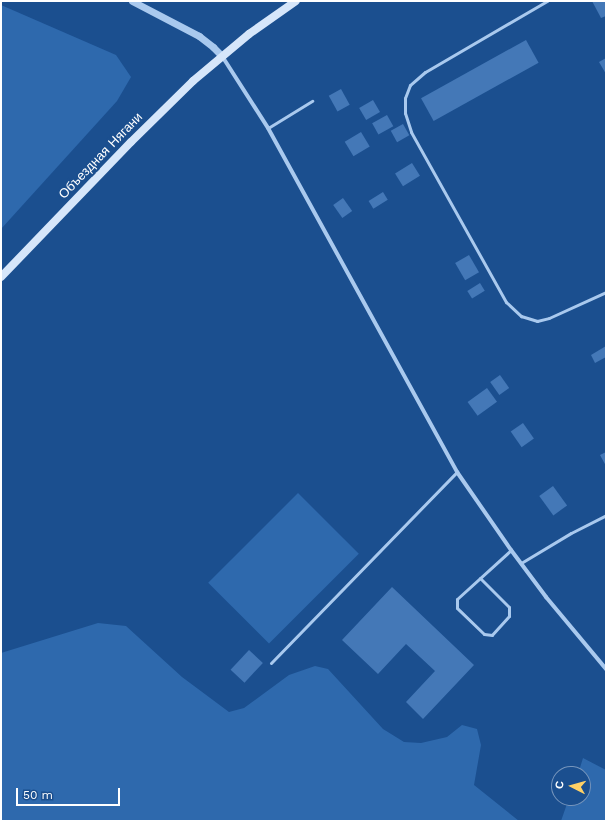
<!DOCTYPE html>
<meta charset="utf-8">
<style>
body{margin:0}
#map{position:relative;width:607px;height:822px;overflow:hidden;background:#1b4f8f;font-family:"Work Sans",sans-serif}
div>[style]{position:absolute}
.green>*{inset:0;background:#2e69ad;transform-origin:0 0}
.building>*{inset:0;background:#4478b7;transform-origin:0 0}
.service>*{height:3px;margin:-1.5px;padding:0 1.5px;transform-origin:1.5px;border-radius:1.5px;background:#a9c9ee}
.minor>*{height:4px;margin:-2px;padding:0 2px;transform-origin:2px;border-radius:2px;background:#a9c9ee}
.tertiary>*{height:7px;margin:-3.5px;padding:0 3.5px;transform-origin:3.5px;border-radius:3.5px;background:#a9c9ee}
.secondary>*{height:8px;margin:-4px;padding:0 4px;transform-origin:4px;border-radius:4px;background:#d6e6fa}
span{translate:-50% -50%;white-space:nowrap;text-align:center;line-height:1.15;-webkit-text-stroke:4px #1b4f8f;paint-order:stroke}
.street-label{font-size:13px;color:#fff}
.frame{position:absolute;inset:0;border:2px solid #fff;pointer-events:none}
.north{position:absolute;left:551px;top:766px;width:40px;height:40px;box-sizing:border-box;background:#1b4f8f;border:1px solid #7695bc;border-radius:50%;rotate:276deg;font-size:11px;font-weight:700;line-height:16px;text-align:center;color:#fff}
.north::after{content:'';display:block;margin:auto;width:14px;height:18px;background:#ffd166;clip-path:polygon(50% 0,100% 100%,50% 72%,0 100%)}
.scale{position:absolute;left:16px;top:788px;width:104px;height:18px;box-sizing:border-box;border:2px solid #fff;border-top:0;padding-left:5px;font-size:12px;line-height:14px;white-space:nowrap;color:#fff;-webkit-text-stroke:3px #1b4f8f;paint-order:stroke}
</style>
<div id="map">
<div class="green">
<div style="clip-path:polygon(1px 5px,116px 55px,131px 77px,117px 101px,1px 229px)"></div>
<div style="left:298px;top:493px;width:86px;height:127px;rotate:45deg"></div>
<div style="clip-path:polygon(98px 623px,126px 626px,182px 677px,229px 712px,244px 708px,289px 675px,315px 666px,328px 669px,383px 729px,404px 742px,421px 743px,447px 737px,462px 725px,477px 729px,481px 745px,474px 785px,519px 821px,1px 821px,1px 653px)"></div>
<div style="clip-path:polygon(583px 758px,606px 770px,606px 821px,561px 821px,569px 798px,583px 798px,583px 774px,578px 774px)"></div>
</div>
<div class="building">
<div style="clip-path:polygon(592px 1px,606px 1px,606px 16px,601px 18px)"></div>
<div style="left:526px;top:40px;width:26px;height:120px;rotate:61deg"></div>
<div style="clip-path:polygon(606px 58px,606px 74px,599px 62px)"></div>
<div style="left:341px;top:89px;width:18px;height:14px;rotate:61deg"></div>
<div style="left:373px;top:100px;width:14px;height:16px;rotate:60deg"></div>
<div style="left:387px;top:115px;width:13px;height:17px;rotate:61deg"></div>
<div style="left:403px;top:124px;width:13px;height:14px;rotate:61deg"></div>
<div style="left:361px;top:132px;width:17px;height:19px;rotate:59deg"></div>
<div style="left:412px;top:163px;width:15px;height:20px;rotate:58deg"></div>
<div style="left:383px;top:192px;width:9px;height:17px;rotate:58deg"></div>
<div style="left:343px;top:198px;width:16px;height:12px;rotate:55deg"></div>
<div style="left:469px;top:255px;width:20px;height:16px;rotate:60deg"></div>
<div style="left:480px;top:283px;width:9px;height:15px;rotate:58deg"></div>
<div style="clip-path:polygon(606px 346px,606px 357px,595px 363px,591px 355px)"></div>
<div style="left:500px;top:375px;width:16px;height:12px;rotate:55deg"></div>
<div style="left:487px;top:388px;width:17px;height:24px;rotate:54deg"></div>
<div style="left:523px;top:423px;width:19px;height:15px;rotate:55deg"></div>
<div style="clip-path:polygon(606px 452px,606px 466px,600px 455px)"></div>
<div style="left:553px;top:486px;width:24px;height:17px;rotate:54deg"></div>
<div style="clip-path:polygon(392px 587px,474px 665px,423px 719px,406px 702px,435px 671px,406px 644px,378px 674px,342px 640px)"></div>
<div style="left:249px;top:650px;width:19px;height:27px;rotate:43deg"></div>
</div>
<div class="service">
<div style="left:547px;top:1px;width:141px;rotate:149.8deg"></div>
<div style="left:425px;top:72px;width:20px;rotate:139deg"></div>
<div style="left:410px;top:85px;width:14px;rotate:111deg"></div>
<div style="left:405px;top:98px;width:15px;rotate:90deg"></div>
<div style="left:405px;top:113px;width:20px;rotate:72deg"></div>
<div style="left:411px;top:132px;width:195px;rotate:60.8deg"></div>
<div style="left:506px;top:302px;width:21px;rotate:43deg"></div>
<div style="left:521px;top:316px;width:17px;rotate:17deg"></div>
<div style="left:537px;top:321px;width:12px;rotate:-14deg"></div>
<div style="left:549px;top:318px;width:63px;rotate:-24.5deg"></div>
<div style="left:268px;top:128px;width:52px;rotate:-31.5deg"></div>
<div style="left:521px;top:563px;width:58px;rotate:-31deg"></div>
<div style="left:571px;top:533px;width:39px;rotate:-27deg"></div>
<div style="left:480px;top:578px;width:41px;rotate:45deg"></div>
<div style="left:509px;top:607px;width:9px;rotate:90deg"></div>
<div style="left:509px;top:616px;width:25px;rotate:132deg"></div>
<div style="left:492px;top:635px;width:8px;rotate:-173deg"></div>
<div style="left:484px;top:634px;width:37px;rotate:-136deg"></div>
<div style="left:457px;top:608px;width:9px;rotate:-90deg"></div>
<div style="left:457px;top:599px;width:73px;rotate:-42.2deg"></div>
<div style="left:271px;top:663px;width:267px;rotate:-45.8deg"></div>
</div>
<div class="minor">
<div style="left:222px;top:56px;width:85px;rotate:57.4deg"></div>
<div style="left:268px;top:128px;width:393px;rotate:61.2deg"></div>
<div style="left:457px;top:472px;width:95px;rotate:55.3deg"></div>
<div style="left:511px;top:550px;width:59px;rotate:53.3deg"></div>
<div style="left:546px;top:597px;width:94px;rotate:50.2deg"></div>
</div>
<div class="tertiary">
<div style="left:132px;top:1px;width:76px;rotate:27.6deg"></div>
<div style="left:199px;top:36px;width:18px;rotate:38deg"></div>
<div style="left:213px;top:47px;width:13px;rotate:45deg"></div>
</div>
<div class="secondary">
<div style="left:1px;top:277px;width:187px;rotate:-46.1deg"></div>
<div style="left:131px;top:142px;width:87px;rotate:-44.5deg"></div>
<div style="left:193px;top:81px;width:73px;rotate:-40deg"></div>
<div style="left:249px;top:34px;width:57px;rotate:-35.1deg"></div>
</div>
<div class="street-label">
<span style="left:101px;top:156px;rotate:-46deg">Объездная Нягани</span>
</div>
<div class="frame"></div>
<div class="north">С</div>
<div class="scale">50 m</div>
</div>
